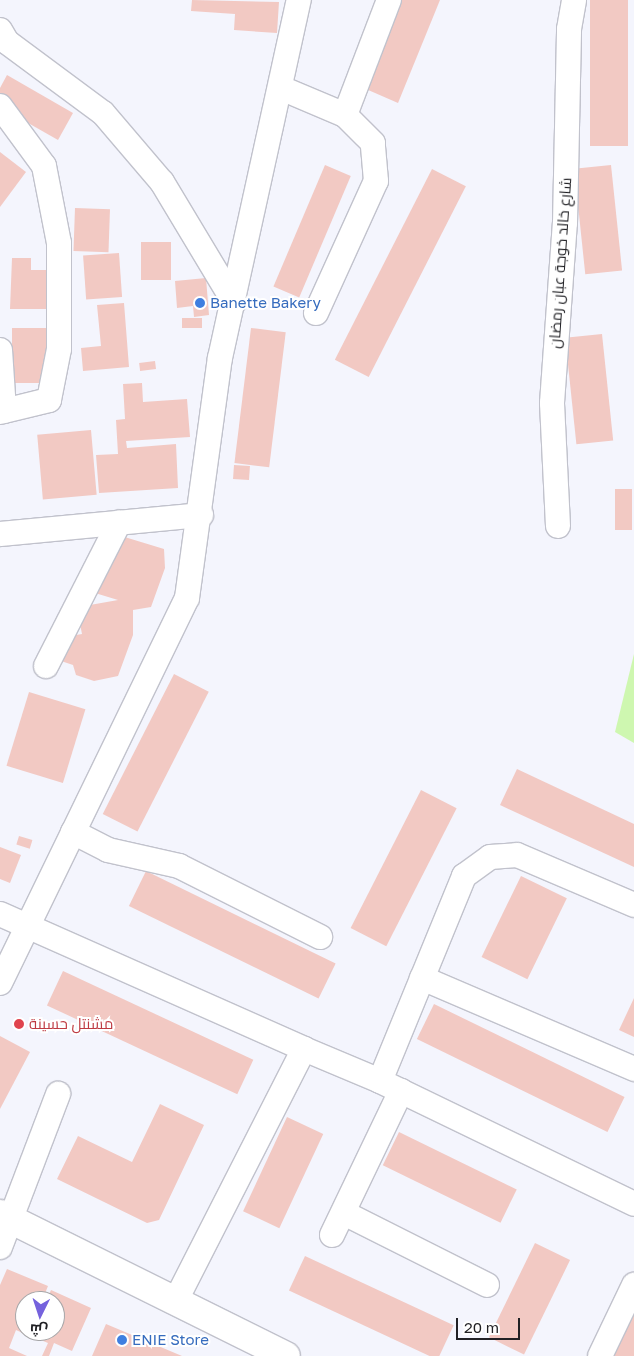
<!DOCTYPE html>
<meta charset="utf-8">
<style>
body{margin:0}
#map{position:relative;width:634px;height:1356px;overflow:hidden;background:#f4f5fd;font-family:"Golos Text",Cairo,sans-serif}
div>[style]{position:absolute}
.green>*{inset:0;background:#cef7b0}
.building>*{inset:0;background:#f2c9c3;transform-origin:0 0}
.roads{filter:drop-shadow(1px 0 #c1c2cc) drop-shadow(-1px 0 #c1c2cc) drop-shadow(0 1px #c1c2cc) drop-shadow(0 -1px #c1c2cc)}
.minor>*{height:24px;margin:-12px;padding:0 12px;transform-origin:12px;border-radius:12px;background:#fff}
.major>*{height:28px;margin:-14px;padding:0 14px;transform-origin:14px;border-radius:14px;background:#fff}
.dots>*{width:14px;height:14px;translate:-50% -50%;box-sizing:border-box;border:2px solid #fff;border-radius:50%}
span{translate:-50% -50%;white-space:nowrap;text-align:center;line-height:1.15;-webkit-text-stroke:4px #fff;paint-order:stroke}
.street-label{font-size:15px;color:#212125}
.shop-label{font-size:15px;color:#366cbe}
.left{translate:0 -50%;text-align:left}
.health-label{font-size:15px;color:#be3a42}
.north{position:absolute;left:15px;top:1291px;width:50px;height:50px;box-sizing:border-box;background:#fff;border:1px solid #a6a6a8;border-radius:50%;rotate:184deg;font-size:14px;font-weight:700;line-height:20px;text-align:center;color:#212125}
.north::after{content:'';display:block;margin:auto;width:18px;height:22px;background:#7562dd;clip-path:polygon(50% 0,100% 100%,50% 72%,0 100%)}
.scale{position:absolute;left:456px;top:1318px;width:64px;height:22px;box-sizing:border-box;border:2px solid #212125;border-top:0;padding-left:6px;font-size:15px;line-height:18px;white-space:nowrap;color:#212125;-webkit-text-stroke:4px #fff;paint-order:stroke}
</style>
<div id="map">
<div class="green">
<div style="clip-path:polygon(634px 654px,634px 743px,615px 732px)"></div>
</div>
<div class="building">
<div style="clip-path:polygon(192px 0,279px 2px,277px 33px,234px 30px,235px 14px,191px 11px)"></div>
<div style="clip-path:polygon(394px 0,440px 0,398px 103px,359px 86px)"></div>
<div style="left:590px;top:0;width:38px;height:146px"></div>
<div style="clip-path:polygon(7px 75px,73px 113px,58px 140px,0 107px,0 88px)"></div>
<div style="clip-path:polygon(0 152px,26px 172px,0 207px)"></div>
<div style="left:325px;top:165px;width:28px;height:132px;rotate:23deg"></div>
<div style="left:611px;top:165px;width:106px;height:37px;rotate:84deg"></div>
<div style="left:432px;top:169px;width:38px;height:214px;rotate:27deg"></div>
<div style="left:75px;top:208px;width:35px;height:43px;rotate:2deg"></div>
<div style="left:141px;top:242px;width:30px;height:38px"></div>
<div style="left:119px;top:253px;width:44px;height:36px;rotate:86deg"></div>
<div style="clip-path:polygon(12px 258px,31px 258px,31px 270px,51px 270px,50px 309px,10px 309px)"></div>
<div style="clip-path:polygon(206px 278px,209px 315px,194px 317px,193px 306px,177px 308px,175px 281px)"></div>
<div style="clip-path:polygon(124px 303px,129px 367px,83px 371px,81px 348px,101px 346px,97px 305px)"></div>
<div style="left:202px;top:318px;width:10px;height:20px;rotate:90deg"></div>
<div style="clip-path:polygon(12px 328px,55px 328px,46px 383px,12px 383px)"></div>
<div style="left:251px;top:328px;width:35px;height:136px;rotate:7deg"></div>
<div style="left:602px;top:334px;width:107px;height:37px;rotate:84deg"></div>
<div style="left:155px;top:361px;width:8px;height:16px;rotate:83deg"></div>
<div style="clip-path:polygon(142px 383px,143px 402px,187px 399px,190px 437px,126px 441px,127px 448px,176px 444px,178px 488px,99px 493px,96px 455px,118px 454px,116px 420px,125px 419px,123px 384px)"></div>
<div style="left:91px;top:430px;width:65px;height:54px;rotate:85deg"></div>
<div style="left:234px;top:465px;width:16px;height:14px;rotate:4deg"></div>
<div style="left:632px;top:489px;width:41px;height:17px;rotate:90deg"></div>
<div style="clip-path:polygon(118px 535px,164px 549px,165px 568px,151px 607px,133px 610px,133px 635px,118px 676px,94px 681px,76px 675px,73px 665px,61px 661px,64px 637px,82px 634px,80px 624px,90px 605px,118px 600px,95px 593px,102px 567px,112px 565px)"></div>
<div style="left:174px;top:674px;width:39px;height:157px;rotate:27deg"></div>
<div style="left:29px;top:692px;width:59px;height:77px;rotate:17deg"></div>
<div style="clip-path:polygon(517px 769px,634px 824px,634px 867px,500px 805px)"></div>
<div style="left:421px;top:790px;width:40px;height:155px;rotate:27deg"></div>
<div style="left:19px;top:836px;width:14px;height:9px;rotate:17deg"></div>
<div style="clip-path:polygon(0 847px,21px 855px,10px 883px,0 879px)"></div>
<div style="left:146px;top:871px;width:211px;height:39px;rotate:26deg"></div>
<div style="left:521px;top:876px;width:51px;height:90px;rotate:26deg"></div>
<div style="left:63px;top:971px;width:210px;height:38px;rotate:25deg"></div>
<div style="clip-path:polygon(634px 998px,634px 1037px,619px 1030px)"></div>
<div style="left:434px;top:1004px;width:212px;height:39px;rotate:26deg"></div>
<div style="clip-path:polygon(0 1036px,30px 1052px,0 1109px)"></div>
<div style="clip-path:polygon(160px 1104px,204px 1125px,159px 1220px,147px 1223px,57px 1179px,78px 1136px,132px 1162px)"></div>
<div style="left:287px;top:1117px;width:40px;height:104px;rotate:25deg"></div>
<div style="left:399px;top:1132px;width:131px;height:37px;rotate:26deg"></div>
<div style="left:535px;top:1243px;width:39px;height:105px;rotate:26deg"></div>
<div style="left:305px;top:1256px;width:164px;height:38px;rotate:25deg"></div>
<div style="clip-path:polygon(7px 1269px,48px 1286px,42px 1301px,25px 1301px,25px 1331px,29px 1331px,27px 1335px,16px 1330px,9px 1348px,27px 1356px,0 1356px,0 1285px)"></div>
<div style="clip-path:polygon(51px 1290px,91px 1308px,72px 1351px,54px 1343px,49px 1356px,42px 1356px,48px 1343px,31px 1336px,33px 1331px,55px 1331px,55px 1301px,46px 1301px)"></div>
<div style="clip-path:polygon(634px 1310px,634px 1356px,612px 1356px)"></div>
<div style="clip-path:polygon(106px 1324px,182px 1356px,92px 1356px)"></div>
</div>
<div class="roads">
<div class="minor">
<div style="left:0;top:30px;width:14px;rotate:60deg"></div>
<div style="left:7px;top:42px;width:119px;rotate:36.5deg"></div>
<div style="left:103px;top:113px;width:91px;rotate:49.5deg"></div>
<div style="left:162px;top:182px;width:140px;rotate:59deg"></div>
<div style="left:281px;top:88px;width:69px;rotate:22.9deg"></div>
<div style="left:345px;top:115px;width:123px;rotate:-69.1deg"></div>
<div style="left:0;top:106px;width:74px;rotate:53.7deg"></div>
<div style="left:44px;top:166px;width:78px;rotate:79deg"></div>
<div style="left:59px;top:243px;width:106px;rotate:90deg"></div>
<div style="left:59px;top:349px;width:52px;rotate:101.1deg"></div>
<div style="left:49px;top:400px;width:50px;rotate:166.2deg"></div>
<div style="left:316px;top:313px;width:145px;rotate:-65.6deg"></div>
<div style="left:376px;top:181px;width:38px;rotate:-95deg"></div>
<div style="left:373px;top:143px;width:40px;rotate:-135deg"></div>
<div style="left:0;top:350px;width:61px;rotate:86.2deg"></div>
<div style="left:558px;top:526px;width:123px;rotate:-92.8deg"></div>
<div style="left:552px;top:403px;width:180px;rotate:-85.9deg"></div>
<div style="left:565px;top:223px;width:194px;rotate:-88.8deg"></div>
<div style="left:569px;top:29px;width:29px;rotate:-80deg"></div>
<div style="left:0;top:534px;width:202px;rotate:-5.4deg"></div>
<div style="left:46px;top:666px;width:161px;rotate:-63deg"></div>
<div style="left:73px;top:832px;width:39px;rotate:27deg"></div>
<div style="left:108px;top:850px;width:73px;rotate:12.7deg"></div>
<div style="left:179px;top:866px;width:158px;rotate:26.7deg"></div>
<div style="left:0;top:914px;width:333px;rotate:23.9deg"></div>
<div style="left:422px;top:978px;width:231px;rotate:23.2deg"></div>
<div style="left:0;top:983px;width:428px;rotate:-64.1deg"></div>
<div style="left:187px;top:598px;width:242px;rotate:-82.2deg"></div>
<div style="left:220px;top:358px;width:367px;rotate:-77.6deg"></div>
<div style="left:380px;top:1081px;width:222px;rotate:-67.7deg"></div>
<div style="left:464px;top:876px;width:32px;rotate:-36deg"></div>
<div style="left:490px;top:857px;width:27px;rotate:-4deg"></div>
<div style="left:517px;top:855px;width:127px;rotate:23.1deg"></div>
<div style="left:344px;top:1213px;width:160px;rotate:26.7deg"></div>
<div style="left:332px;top:1235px;width:160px;rotate:-64.4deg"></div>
<div style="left:0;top:1247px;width:164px;rotate:-69.2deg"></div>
<div style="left:176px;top:1300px;width:282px;rotate:-63deg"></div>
<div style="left:304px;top:1049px;width:82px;rotate:22.8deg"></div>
<div style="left:380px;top:1081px;width:282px;rotate:25.8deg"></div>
<div style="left:600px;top:1356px;width:79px;rotate:-64.4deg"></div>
</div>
<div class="major">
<div style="left:0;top:1214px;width:319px;rotate:26.4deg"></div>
</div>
</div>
<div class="dots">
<div style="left:200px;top:303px;background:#3f7fe0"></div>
<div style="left:19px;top:1024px;background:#e0444e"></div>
<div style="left:122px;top:1340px;background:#3f7fe0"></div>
</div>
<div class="street-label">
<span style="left:560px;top:263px;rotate:-86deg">شارع خالد خوجة عبان رمضان</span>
</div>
<div class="shop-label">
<span class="left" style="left:210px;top:303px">Banette Bakery</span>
<span class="left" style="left:132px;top:1340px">ENIE Store</span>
</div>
<div class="health-label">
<span class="left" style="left:29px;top:1024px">مشنتل حسينة</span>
</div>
<div class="north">ش</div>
<div class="scale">20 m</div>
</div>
